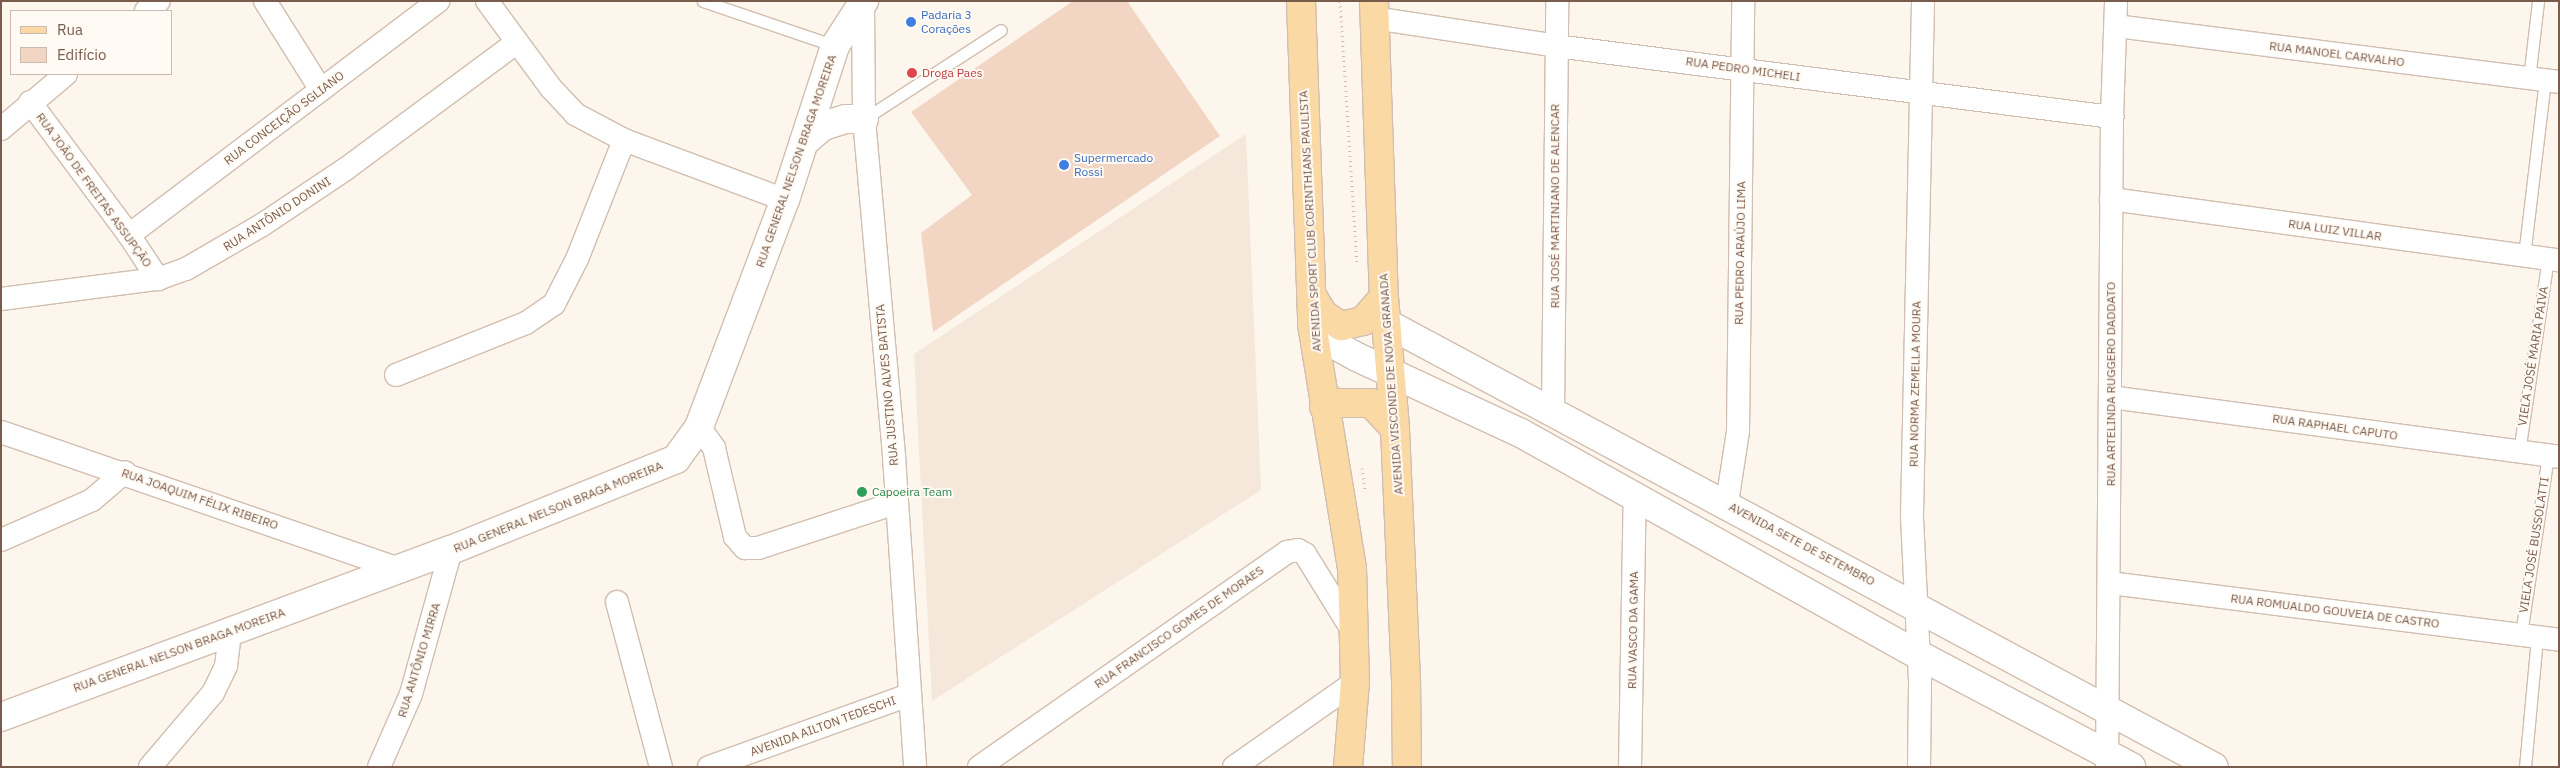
<!DOCTYPE html>
<meta charset="utf-8">
<style>
body{margin:0}
#map{position:relative;width:2560px;height:768px;overflow:hidden;background:#fdf6ec;font-family:"IBM Plex Sans",sans-serif}
div>[style]{position:absolute}
.residential>*{inset:0;background:#f5e8da}
.building>*{inset:0;background:#f3d5c3}
.path>*{height:3px;margin-top:-1.5px;transform-origin:0;background:repeating-linear-gradient(90deg,#d9b8a5 0 1px,transparent 0 5px)}
.roads{filter:drop-shadow(1px 0 #d1beb0) drop-shadow(-1px 0 #d1beb0) drop-shadow(0 1px #d1beb0) drop-shadow(0 -1px #d1beb0)}
.lane>*{height:11px;margin:-5.5px;padding:0 5.5px;transform-origin:5.5px;border-radius:5.5px;background:#fff}
.street>*{height:22px;margin:-11px;padding:0 11px;transform-origin:11px;border-radius:11px;background:#fff}
.secondary>*{height:28px;margin:-14px;padding:0 14px;transform-origin:14px;border-radius:14px;background:#fff}
.primary>*{height:28px;margin:-14px;padding:0 14px;transform-origin:14px;border-radius:14px;background:#fbd9a5}
.dots>*{width:14px;height:14px;translate:-50% -50%;box-sizing:border-box;border:2px solid #fffaf3;border-radius:50%}
span{translate:-50% -50%;white-space:nowrap;text-align:center;line-height:1.15;-webkit-text-stroke:4px #fffaf3;paint-order:stroke}
.shop-label{font-size:12px;color:#366cbe}
.left{translate:0 -50%;text-align:left}
.street-label{font-size:12px;color:#7a5c4d}
.health-label{font-size:12px;color:#be3a42}
.leisure-label{font-size:12px;color:#27864d}
.frame{position:absolute;inset:0;border:2px solid #7a5c4d;pointer-events:none}
.legend{position:absolute;left:10px;top:10px;width:162px;height:65px;box-sizing:border-box;background:#fffaf3;border:1px solid #cabbb1;margin:0;padding:6px 9px;list-style:none;font-size:15px;color:#7a5c4d}
.legend li{display:flex;align-items:center;gap:10px;height:25px}
.legend b{width:25px;border:1px solid #cabbb1}
</style>
<div id="map">
<div class="residential">
<div style="clip-path:polygon(1246px 134px,1261px 490px,932px 701px,914px 354px)"></div>
</div>
<div class="building">
<div style="clip-path:polygon(1073px 1px,1127px 1px,1220px 136px,933px 332px,921px 233px,972px 195px,911px 112px)"></div>
</div>
<div class="path">
<div style="left:1340px;top:1px;width:261px;rotate:86.3deg"></div>
<div style="left:1362px;top:468px;width:21px;rotate:82deg"></div>
</div>
<div class="roads">
<div class="lane">
<div style="left:703px;top:1px;width:139px;rotate:18.8deg"></div>
<div style="left:2529px;top:79px;width:79px;rotate:-83.4deg"></div>
<div style="left:864px;top:119px;width:163px;rotate:-33deg"></div>
<div style="left:2524px;top:256px;width:177px;rotate:-83.2deg"></div>
<div style="left:2519px;top:452px;width:195px;rotate:-81.5deg"></div>
<div style="left:2521px;top:634px;width:180px;rotate:-81.4deg"></div>
<div style="left:2525px;top:767px;width:130px;rotate:-84.7deg"></div>
</div>
<div class="street">
<div style="left:265px;top:1px;width:105px;rotate:57.8deg"></div>
<div style="left:487px;top:1px;width:108px;rotate:53.7deg"></div>
<div style="left:551px;top:88px;width:35px;rotate:47deg"></div>
<div style="left:575px;top:114px;width:55px;rotate:28deg"></div>
<div style="left:624px;top:140px;width:172px;rotate:20.4deg"></div>
<div style="left:863px;top:4px;width:115px;rotate:89.5deg"></div>
<div style="left:864px;top:119px;width:339px;rotate:84.9deg"></div>
<div style="left:894px;top:457px;width:311px;rotate:86.1deg"></div>
<div style="left:146px;top:11px;width:16px;rotate:-38deg"></div>
<div style="left:1374px;top:18px;width:184px;rotate:8.7deg"></div>
<div style="left:1556px;top:46px;width:561px;rotate:7.28deg"></div>
<div style="left:2116px;top:26px;width:447px;rotate:7.2deg"></div>
<div style="left:30px;top:102px;width:166px;rotate:53.3deg"></div>
<div style="left:129px;top:235px;width:53px;rotate:56.6deg"></div>
<div style="left:1px;top:129px;width:85px;rotate:-40.2deg"></div>
<div style="left:2111px;top:199px;width:452px;rotate:7.8deg"></div>
<div style="left:129px;top:235px;width:388px;rotate:-37.1deg"></div>
<div style="left:1px;top:299px;width:158px;rotate:-7.3deg"></div>
<div style="left:158px;top:279px;width:30px;rotate:-20deg"></div>
<div style="left:186px;top:269px;width:88px;rotate:-30.1deg"></div>
<div style="left:262px;top:225px;width:102px;rotate:-33.8deg"></div>
<div style="left:347px;top:168px;width:210px;rotate:-36.5deg"></div>
<div style="left:396px;top:375px;width:140px;rotate:-21.8deg"></div>
<div style="left:526px;top:323px;width:34px;rotate:-34deg"></div>
<div style="left:554px;top:304px;width:51px;rotate:-62.9deg"></div>
<div style="left:577px;top:259px;width:128px;rotate:-68.4deg"></div>
<div style="left:2111px;top:397px;width:452px;rotate:7.6deg"></div>
<div style="left:1553px;top:412px;width:411px;rotate:-89.4deg"></div>
<div style="left:699px;top:427px;width:26px;rotate:54deg"></div>
<div style="left:714px;top:448px;width:91px;rotate:76.7deg"></div>
<div style="left:735px;top:537px;width:15px;rotate:48deg"></div>
<div style="left:745px;top:548px;width:13px"></div>
<div style="left:758px;top:548px;width:145px;rotate:-18.1deg"></div>
<div style="left:1px;top:432px;width:420px;rotate:19deg"></div>
<div style="left:1727px;top:503px;width:73px;rotate:-81.3deg"></div>
<div style="left:1738px;top:431px;width:430px;rotate:-89.3deg"></div>
<div style="left:1px;top:540px;width:99px;rotate:-23.7deg"></div>
<div style="left:92px;top:500px;width:43px;rotate:-40.3deg"></div>
<div style="left:2110px;top:583px;width:453px;rotate:7.2deg"></div>
<div style="left:617px;top:602px;width:171px;rotate:75.1deg"></div>
<div style="left:150px;top:767px;width:97px;rotate:-49.6deg"></div>
<div style="left:213px;top:693px;width:30px;rotate:-64deg"></div>
<div style="left:226px;top:666px;width:35px;rotate:-83deg"></div>
<div style="left:379px;top:767px;width:80px;rotate:-66.3deg"></div>
<div style="left:411px;top:694px;width:149px;rotate:-74.5deg"></div>
<div style="left:709px;top:767px;width:213px;rotate:-19.8deg"></div>
<div style="left:979px;top:767px;width:376px;rotate:-34.9deg"></div>
<div style="left:1287px;top:552px;width:11px;rotate:-10deg"></div>
<div style="left:1298px;top:550px;width:8px;rotate:30deg"></div>
<div style="left:1305px;top:554px;width:93px;rotate:58.2deg"></div>
<div style="left:1234px;top:767px;width:148px;rotate:-35.1deg"></div>
<div style="left:1630px;top:767px;width:273px;rotate:-89deg"></div>
<div style="left:1919px;top:767px;width:86px;rotate:-89.3deg"></div>
<div style="left:1920px;top:681px;width:166px;rotate:-92.8deg"></div>
<div style="left:1912px;top:515px;width:514px;rotate:-88.77deg"></div>
<div style="left:2107px;top:767px;width:650px;rotate:-89.56deg"></div>
<div style="left:2112px;top:117px;width:116px;rotate:-88deg"></div>
</div>
<div class="secondary">
<div style="left:804px;top:142px;width:25px;rotate:-40deg"></div>
<div style="left:823px;top:126px;width:24px;rotate:-17deg"></div>
<div style="left:846px;top:119px;width:18px"></div>
<div style="left:1312px;top:324px;width:23px;rotate:47deg"></div>
<div style="left:1328px;top:341px;width:33px;rotate:29deg"></div>
<div style="left:1357px;top:357px;width:181px;rotate:24.9deg"></div>
<div style="left:1521px;top:433px;width:456px;rotate:29.2deg"></div>
<div style="left:1919px;top:655px;width:240px;rotate:27.8deg"></div>
<div style="left:1388px;top:324px;width:937px;rotate:28.21deg"></div>
<div style="left:1px;top:717px;width:480px;rotate:-20.4deg"></div>
<div style="left:451px;top:550px;width:243px;rotate:-22deg"></div>
<div style="left:676px;top:459px;width:39px;rotate:-54deg"></div>
<div style="left:699px;top:427px;width:243px;rotate:-69.3deg"></div>
<div style="left:785px;top:200px;width:162px;rotate:-72deg"></div>
<div style="left:835px;top:46px;width:54px;rotate:-57.2deg"></div>
</div>
<div class="primary">
<div style="left:1301px;top:1px;width:323px;rotate:88deg"></div>
<div style="left:1312px;top:324px;width:247px;rotate:80.7deg"></div>
<div style="left:1352px;top:568px;width:114px;rotate:88.5deg"></div>
<div style="left:1355px;top:682px;width:85px;rotate:94.7deg"></div>
<div style="left:1374px;top:1px;width:296px;rotate:88.1deg"></div>
<div style="left:1384px;top:297px;width:132px;rotate:85.2deg"></div>
<div style="left:1395px;top:429px;width:249px;rotate:87.5deg"></div>
<div style="left:1406px;top:678px;width:89px;rotate:89.4deg"></div>
<div style="left:1311px;top:294px;width:23px;rotate:59deg"></div>
<div style="left:1323px;top:314px;width:22px;rotate:34deg"></div>
<div style="left:1341px;top:326px;width:23px;rotate:-13deg"></div>
<div style="left:1363px;top:321px;width:32px;rotate:-49deg"></div>
<div style="left:1324px;top:407px;width:16px;rotate:-15deg"></div>
<div style="left:1339px;top:403px;width:32px"></div>
<div style="left:1371px;top:403px;width:35px;rotate:47deg"></div>
</div>
</div>
<div class="dots">
<div style="left:911px;top:22px;background:#3f7fe0"></div>
<div style="left:912px;top:73px;background:#e0444e"></div>
<div style="left:1064px;top:165px;background:#3f7fe0"></div>
<div style="left:862px;top:492px;background:#2e9e5b"></div>
</div>
<div class="shop-label">
<span class="left" style="left:921px;top:22px">Padaria 3<br>Corações</span>
<span class="left" style="left:1074px;top:165px">Supermercado<br>Rossi</span>
</div>
<div class="street-label">
<span style="left:2337px;top:54px;rotate:7deg">RUA MANOEL CARVALHO</span>
<span style="left:1743px;top:69px;rotate:8deg">RUA PEDRO MICHELI</span>
<span style="left:284px;top:118px;rotate:-37deg">RUA CONCEIÇÃO SGLIANO</span>
<span style="left:796px;top:161px;rotate:-71deg">RUA GENERAL NELSON BRAGA MOREIRA</span>
<span style="left:94px;top:190px;rotate:54deg">RUA JOÃO DE FREITAS ASSUPÇÃO</span>
<span style="left:1555px;top:206px;rotate:-90deg">RUA JOSÉ MARTINIANO DE ALENCAR</span>
<span style="left:277px;top:214px;rotate:-33deg">RUA ANTÔNIO DONINI</span>
<span style="left:1310px;top:221px;rotate:-93deg">AVENIDA SPORT CLUB CORINTHIANS PAULISTA</span>
<span style="left:2335px;top:230px;rotate:8deg">RUA LUIZ VILLAR</span>
<span style="left:1740px;top:253px;rotate:-89deg">RUA PEDRO ARAÚJO LIMA</span>
<span style="left:2533px;top:356px;rotate:-81deg">VIELA JOSÉ MARIA PAIVA</span>
<span style="left:1391px;top:384px;rotate:-94deg">AVENIDA VISCONDE DE NOVA GRANADA</span>
<span style="left:1915px;top:384px;rotate:-89deg">RUA NORMA ZEMELLA MOURA</span>
<span style="left:2111px;top:384px;rotate:-90deg">RUA ARTELINDA RUGGERO DADDATO</span>
<span style="left:887px;top:385px;rotate:-95deg">RUA JUSTINO ALVES BATISTA</span>
<span style="left:2335px;top:427px;rotate:8deg">RUA RAPHAEL CAPUTO</span>
<span style="left:200px;top:499px;rotate:19deg">RUA JOAQUIM FÉLIX RIBEIRO</span>
<span style="left:558px;top:507px;rotate:-22deg">RUA GENERAL NELSON BRAGA MOREIRA</span>
<span style="left:1802px;top:544px;rotate:28deg">AVENIDA SETE DE SETEMBRO</span>
<span style="left:2534px;top:545px;rotate:-81deg">VIELA JOSÉ BUSSOLATTI</span>
<span style="left:2335px;top:611px;rotate:7deg">RUA ROMUALDO GOUVEIA DE CASTRO</span>
<span style="left:1179px;top:627px;rotate:-35deg">RUA FRANCISCO GOMES DE MORAES</span>
<span style="left:1633px;top:630px;rotate:-89deg">RUA VASCO DA GAMA</span>
<span style="left:179px;top:650px;rotate:-20deg">RUA GENERAL NELSON BRAGA MOREIRA</span>
<span style="left:419px;top:660px;rotate:-73deg">RUA ANTÔNIO MIRRA</span>
<span style="left:823px;top:726px;rotate:-20deg">AVENIDA AILTON TEDESCHI</span>
</div>
<div class="health-label">
<span class="left" style="left:922px;top:73px">Droga Paes</span>
</div>
<div class="leisure-label">
<span class="left" style="left:872px;top:492px">Capoeira Team</span>
</div>
<div class="frame"></div>
<ul class="legend">
<li><b style="height:6px;background:#fbd9a5"></b>Rua</li>
<li><b style="height:14px;background:#f3d5c3"></b>Edifício</li>
</ul>
</div>
